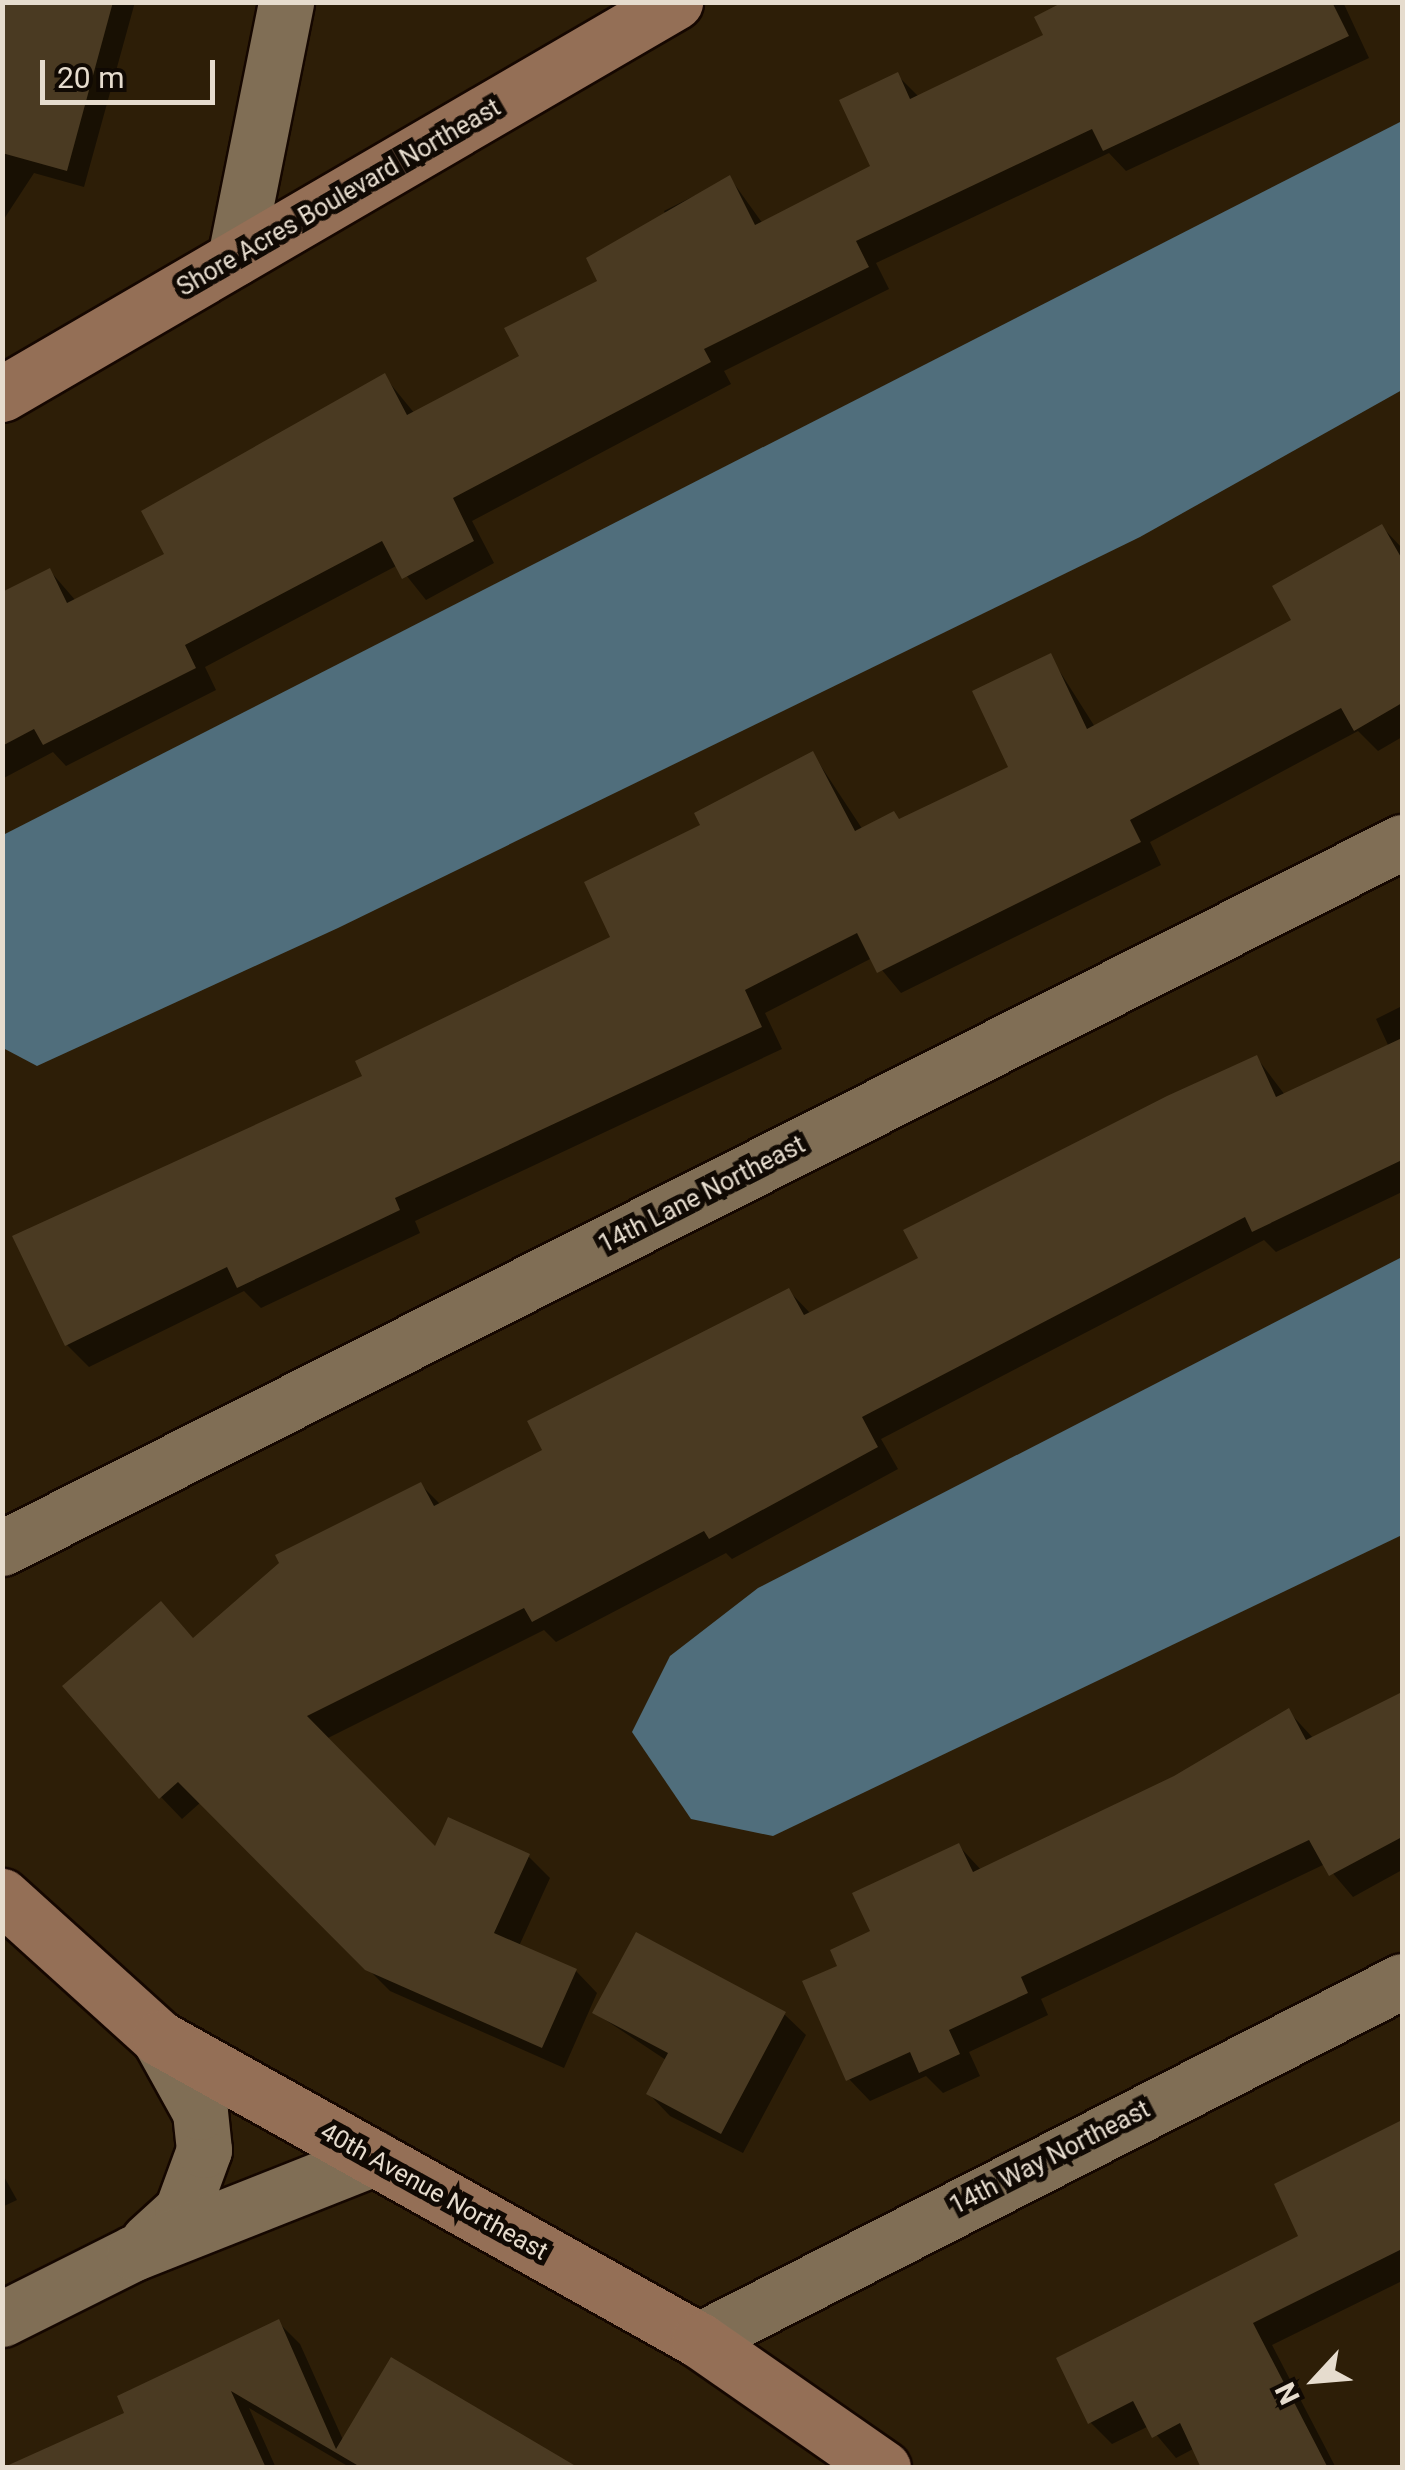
<!DOCTYPE html>
<style>
body{margin:0}
#map{position:relative;width:1405px;height:2470px;overflow:hidden;background:#2d1e07;font-family:Roboto,sans-serif}
div>[style]{position:absolute}
.water>*{inset:0;background:#506e7c}
.shadow>*{inset:0;background:#0007}
.building>*{inset:0;background:#4a3a22}
.roads{filter:drop-shadow(2px 0 #150700) drop-shadow(-2px 0 #150700) drop-shadow(0 2px #150700) drop-shadow(0 -2px #150700)}
.street>*{height:55px;margin:-27.5px;padding:0 27.5px;transform-origin:27.5px;border-radius:27.5px;background:#806e55}
.secondary>*{height:55px;margin:-27.5px;padding:0 27.5px;transform-origin:27.5px;border-radius:27.5px;background:#946f56}
span{translate:-50% -50%;white-space:nowrap;text-align:center;line-height:1.15;-webkit-text-stroke:10px #100903;paint-order:stroke}
.street-label{font-size:25px;color:#e6dcce}
.frame{position:absolute;inset:0;border:5px solid #e6dcce;pointer-events:none}
.north{position:absolute;left:1265px;top:2330px;width:100px;height:100px;-webkit-text-stroke:8px #100903;paint-order:stroke;rotate:244deg;font-size:28px;font-weight:700;line-height:40px;text-align:center;color:#e6dcce}
.north::after{content:'';display:block;margin:auto;width:35px;height:45px;background:#e6dcce;clip-path:polygon(50% 0,100% 100%,50% 72%,0 100%)}
.scale{position:absolute;left:40px;top:60px;width:175px;height:45px;box-sizing:border-box;border:5px solid #e6dcce;border-top:0;padding-left:12px;font-size:30px;line-height:35px;white-space:nowrap;color:#e6dcce;-webkit-text-stroke:8px #100903;paint-order:stroke}
</style>
<div id="map">
<div class="water">
<div style="clip-path:polygon(1402px 121px,1402px 390px,1140px 537px,338px 928px,37px 1066px,3px 1048px,3px 835px)"></div>
<div style="clip-path:polygon(1402px 1257px,1402px 1535px,773px 1836px,691px 1819px,632px 1732px,670px 1656px,758px 1588px)"></div>
</div>
<div class="shadow">
<div style="clip-path:polygon(2px 2px,135px 2px,84px 187px,34px 173px,2px 222px)"></div>
<div style="clip-path:polygon(1068px 2px,1343px 2px,1369px 58px,1126px 171px,1109px 153px,876px 263px,889px 289px,724px 371px,731px 384px,472px 521px,494px 563px,426px 600px,398px 565px,205px 667px,216px 690px,66px 766px,53px 752px,2px 779px,2px 594px,50px 571px,76px 601px,168px 555px,384px 376px,415px 414px,522px 357px,668px 220px,664px 211px,730px 178px,763px 224px,873px 167px,897px 75px,919px 97px,1047px 36px)"></div>
<div style="clip-path:polygon(1382px 527px,1402px 548px,1402px 737px,1378px 751px,1358px 731px,1150px 842px,1161px 865px,901px 993px,872px 958px,765px 1013px,782px 1049px,415px 1221px,420px 1233px,261px 1308px,244px 1291px,89px 1367px,67px 1345px,366px 1077px,614px 938px,703px 826px,813px 754px,863px 830px,901px 821px,1011px 768px,1050px 656px,1095px 727px,1295px 621px)"></div>
<div style="clip-path:polygon(1402px 1006px,1402px 1192px,1276px 1252px,1264px 1240px,881px 1439px,898px 1469px,732px 1559px,726px 1553px,556px 1642px,544px 1630px,326px 1739px,436px 1850px,528px 1856px,550px 1878px,519px 1946px,576px 1971px,597px 1993px,564px 2068px,390px 1991px,201px 1802px,182px 1819px,161px 1797px,195px 1640px,421px 1485px,441px 1505px,546px 1452px,789px 1291px,810px 1313px,922px 1259px,1257px 1058px,1285px 1095px,1389px 1047px,1376px 1019px)"></div>
<div style="clip-path:polygon(1402px 1695px,1402px 1870px,1353px 1897px,1325px 1864px,1041px 1999px,1048px 2015px,969px 2052px,980px 2076px,943px 2093px,926px 2076px,870px 2101px,849px 2079px,840px 1967px,959px 1846px,982px 1871px,1176px 1779px,1289px 1712px,1314px 1739px)"></div>
<div style="clip-path:polygon(595px 2013px,784px 2014px,806px 2035px,743px 2153px,670px 2116px,649px 2094px,666px 2060px)"></div>
<div style="clip-path:polygon(1402px 2123px,1402px 2281px,1272px 2345px,1336px 2468px,1206px 2468px,1195px 2448px,1176px 2458px,1149px 2426px,1112px 2444px,1090px 2422px,1301px 2237px,1277px 2185px)"></div>
<div style="clip-path:polygon(2px 2173px,17px 2200px,2px 2207px)"></div>
<div style="clip-path:polygon(278px 2322px,300px 2344px,344px 2442px,574px 2468px,351px 2468px,249px 2408px,276px 2468px,6px 2468px,128px 2414px)"></div>
</div>
<div class="building">
<div style="clip-path:polygon(2px 2px,113px 2px,67px 171px,2px 153px)"></div>
<div style="clip-path:polygon(1063px 2px,1332px 2px,1349px 36px,1103px 151px,1092px 129px,856px 241px,869px 267px,704px 349px,711px 362px,453px 498px,474px 541px,402px 579px,382px 541px,185px 645px,196px 668px,43px 745px,34px 729px,2px 746px,2px 592px,50px 568px,67px 603px,164px 554px,141px 511px,385px 373px,407px 415px,519px 356px,504px 328px,597px 281px,586px 258px,730px 175px,755px 225px,870px 166px,839px 100px,898px 72px,910px 99px,1043px 35px,1034px 17px)"></div>
<div style="clip-path:polygon(1382px 524px,1402px 559px,1402px 703px,1354px 731px,1341px 708px,1130px 820px,1141px 842px,877px 973px,857px 933px,745px 990px,762px 1027px,395px 1198px,400px 1210px,237px 1288px,227px 1267px,65px 1346px,12px 1236px,362px 1076px,355px 1061px,610px 937px,584px 882px,700px 825px,694px 813px,813px 751px,855px 831px,894px 811px,899px 819px,1008px 767px,972px 691px,1051px 653px,1087px 729px,1291px 620px,1272px 586px)"></div>
<div style="clip-path:polygon(1402px 1038px,1402px 1160px,1252px 1232px,1245px 1217px,862px 1417px,878px 1447px,709px 1539px,704px 1531px,532px 1622px,524px 1608px,307px 1716px,435px 1846px,448px 1817px,530px 1854px,494px 1933px,577px 1969px,542px 2048px,365px 1970px,178px 1782px,159px 1799px,62px 1686px,161px 1601px,193px 1638px,279px 1563px,275px 1555px,421px 1482px,434px 1506px,542px 1450px,527px 1421px,789px 1288px,804px 1315px,918px 1258px,903px 1230px,1167px 1096px,1257px 1055px,1276px 1097px)"></div>
<div style="clip-path:polygon(1402px 1692px,1402px 1837px,1329px 1876px,1309px 1840px,1021px 1977px,1028px 1993px,949px 2030px,960px 2054px,919px 2073px,910px 2052px,846px 2081px,802px 1981px,837px 1966px,830px 1950px,870px 1931px,852px 1893px,959px 1843px,973px 1872px,1174px 1776px,1289px 1708px,1306px 1740px)"></div>
<div style="clip-path:polygon(636px 1932px,786px 2012px,721px 2134px,646px 2094px,668px 2053px,592px 2013px)"></div>
<div style="clip-path:polygon(1402px 2120px,1402px 2249px,1253px 2323px,1328px 2468px,1201px 2468px,1180px 2423px,1152px 2438px,1133px 2401px,1088px 2424px,1056px 2358px,1298px 2236px,1274px 2184px)"></div>
<div style="clip-path:polygon(279px 2319px,336px 2449px,391px 2357px,579px 2468px,362px 2468px,231px 2391px,266px 2468px,2px 2468px,124px 2413px,117px 2396px)"></div>
</div>
<div class="roads">
<div class="street">
<div style="left:235px;top:258px;width:261px;rotate:-78.7deg"></div>
<div style="left:2px;top:1548px;width:1568px;rotate:-26.76deg"></div>
<div style="left:148px;top:2241px;width:46px;rotate:-42.4deg"></div>
<div style="left:182px;top:2210px;width:64px;rotate:-69.9deg"></div>
<div style="left:204px;top:2150px;width:38px;rotate:-96deg"></div>
<div style="left:200px;top:2112px;width:85px;rotate:-119deg"></div>
<div style="left:2px;top:2319px;width:148px;rotate:-26.6deg"></div>
<div style="left:134px;top:2253px;width:258px;rotate:-21.6deg"></div>
<div style="left:699px;top:2340px;width:789px;rotate:-27.05deg"></div>
</div>
<div class="secondary">
<div style="left:2px;top:394px;width:779px;rotate:-30.22deg"></div>
<div style="left:2px;top:1896px;width:212px;rotate:42.1deg"></div>
<div style="left:159px;top:2038px;width:619px;rotate:29.22deg"></div>
<div style="left:699px;top:2340px;width:224px;rotate:34.8deg"></div>
</div>
</div>
<div class="street-label">
<span style="left:339px;top:198px;rotate:-30deg">Shore Acres Boulevard Northeast</span>
<span style="left:702px;top:1195px;rotate:-27deg">14th Lane Northeast</span>
<span style="left:1050px;top:2158px;rotate:-27deg">14th Way Northeast</span>
<span style="left:434px;top:2192px;rotate:29deg">40th Avenue Northeast</span>
</div>
<div class="frame"></div>
<div class="north">N</div>
<div class="scale">20 m</div>
</div>
